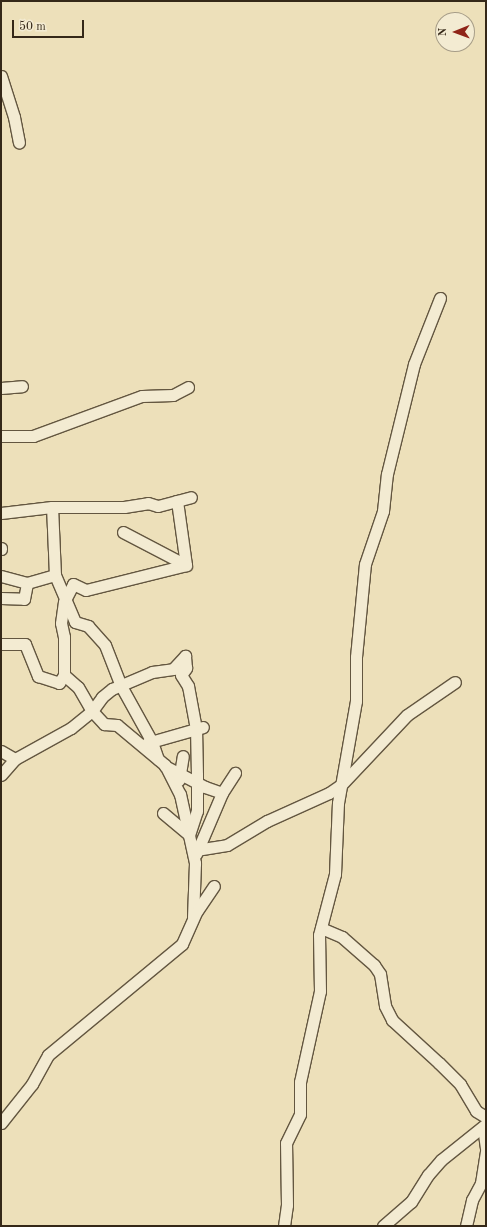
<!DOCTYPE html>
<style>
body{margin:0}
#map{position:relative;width:487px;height:1227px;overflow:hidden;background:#ede0ba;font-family:"Old Standard TT",serif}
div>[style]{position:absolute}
.roads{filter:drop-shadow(1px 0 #635640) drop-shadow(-1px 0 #635640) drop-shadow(0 1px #635640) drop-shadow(0 -1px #635640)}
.street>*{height:11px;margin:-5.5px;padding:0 5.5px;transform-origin:5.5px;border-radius:5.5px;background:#f3ebd2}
span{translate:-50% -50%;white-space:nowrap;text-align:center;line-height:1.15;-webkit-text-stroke:3px #f3ebd2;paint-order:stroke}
.frame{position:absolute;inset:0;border:2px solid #352818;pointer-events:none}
.north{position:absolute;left:435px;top:12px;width:40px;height:40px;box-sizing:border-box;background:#f3ebd2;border:1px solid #a79d88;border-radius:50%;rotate:269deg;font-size:11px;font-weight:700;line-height:16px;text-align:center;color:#352818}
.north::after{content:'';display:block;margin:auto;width:14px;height:18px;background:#8f2418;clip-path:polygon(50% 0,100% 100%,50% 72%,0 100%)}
.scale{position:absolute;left:12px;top:20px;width:72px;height:18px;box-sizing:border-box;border:2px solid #352818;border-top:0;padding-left:5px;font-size:12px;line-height:14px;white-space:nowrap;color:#352818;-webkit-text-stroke:3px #f3ebd2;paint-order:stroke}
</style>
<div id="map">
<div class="roads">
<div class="street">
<div style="left:1px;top:76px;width:43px;rotate:72.4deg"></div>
<div style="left:14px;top:117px;width:26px;rotate:79deg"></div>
<div style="left:1px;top:388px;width:21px;rotate:-5deg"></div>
<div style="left:1px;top:436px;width:32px"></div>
<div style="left:33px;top:436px;width:116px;rotate:-20.2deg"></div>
<div style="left:142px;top:396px;width:31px;rotate:-2deg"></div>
<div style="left:173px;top:395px;width:17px;rotate:-28deg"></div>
<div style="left:177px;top:501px;width:65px;rotate:82deg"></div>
<div style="left:1px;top:513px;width:51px;rotate:-6.7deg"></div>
<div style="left:52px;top:507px;width:72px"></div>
<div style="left:124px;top:507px;width:24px;rotate:-9deg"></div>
<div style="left:148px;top:503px;width:10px;rotate:17deg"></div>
<div style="left:158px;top:506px;width:34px;rotate:-15deg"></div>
<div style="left:1px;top:549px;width:1px;rotate:-90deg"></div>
<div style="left:55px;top:575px;width:51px;rotate:66.9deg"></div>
<div style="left:75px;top:622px;width:14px;rotate:17deg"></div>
<div style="left:88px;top:626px;width:25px;rotate:48deg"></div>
<div style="left:105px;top:645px;width:44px;rotate:68.7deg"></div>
<div style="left:121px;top:686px;width:64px;rotate:61deg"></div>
<div style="left:152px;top:742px;width:18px;rotate:71deg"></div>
<div style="left:1px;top:576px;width:27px;rotate:15deg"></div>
<div style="left:1px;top:598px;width:23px;rotate:2deg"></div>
<div style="left:24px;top:599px;width:16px;rotate:-79deg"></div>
<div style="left:27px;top:583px;width:29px;rotate:-16deg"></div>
<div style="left:55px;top:575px;width:68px;rotate:-92.5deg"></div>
<div style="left:1px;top:644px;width:24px"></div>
<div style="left:25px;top:644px;width:35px;rotate:68deg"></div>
<div style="left:38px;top:676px;width:22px;rotate:18deg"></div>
<div style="left:59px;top:683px;width:9px;rotate:-58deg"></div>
<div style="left:64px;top:675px;width:38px;rotate:-90deg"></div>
<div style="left:64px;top:637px;width:14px;rotate:-102deg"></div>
<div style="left:61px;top:623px;width:21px;rotate:-82deg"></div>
<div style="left:64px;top:602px;width:20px;rotate:-63deg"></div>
<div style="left:73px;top:584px;width:14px;rotate:25deg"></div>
<div style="left:86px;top:590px;width:103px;rotate:-14deg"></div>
<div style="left:186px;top:565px;width:71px;rotate:-152.4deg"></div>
<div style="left:64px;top:675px;width:18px;rotate:41deg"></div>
<div style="left:78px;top:687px;width:28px;rotate:60deg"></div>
<div style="left:92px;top:711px;width:18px;rotate:47deg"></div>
<div style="left:104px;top:724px;width:13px;rotate:4deg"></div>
<div style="left:117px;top:725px;width:62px;rotate:39.8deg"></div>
<div style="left:165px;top:765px;width:33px;rotate:63deg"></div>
<div style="left:180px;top:794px;width:71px;rotate:77.7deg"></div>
<div style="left:195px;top:863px;width:54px;rotate:92.1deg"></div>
<div style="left:147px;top:743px;width:58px;rotate:-15.9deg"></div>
<div style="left:1px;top:751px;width:16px;rotate:30deg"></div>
<div style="left:165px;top:766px;width:45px;rotate:27.7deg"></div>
<div style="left:205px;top:787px;width:18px;rotate:19deg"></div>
<div style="left:1px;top:775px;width:21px;rotate:-49deg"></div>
<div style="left:15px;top:759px;width:64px;rotate:-29deg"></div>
<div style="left:71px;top:728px;width:27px;rotate:-39deg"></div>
<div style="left:92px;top:711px;width:17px;rotate:-54deg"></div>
<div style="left:102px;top:697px;width:13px;rotate:-39deg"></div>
<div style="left:112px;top:689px;width:43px;rotate:-23deg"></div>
<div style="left:152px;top:672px;width:21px;rotate:-8deg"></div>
<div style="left:173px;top:669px;width:18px;rotate:-47deg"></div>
<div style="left:179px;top:780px;width:24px;rotate:-81deg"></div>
<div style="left:163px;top:813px;width:34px;rotate:40deg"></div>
<div style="left:189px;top:835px;width:25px;rotate:-72deg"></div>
<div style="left:197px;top:811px;width:36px;rotate:-90deg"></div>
<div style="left:197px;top:775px;width:46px;rotate:-91.2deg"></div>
<div style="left:196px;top:729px;width:44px;rotate:-100.5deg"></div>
<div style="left:188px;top:686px;width:13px;rotate:-122deg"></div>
<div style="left:181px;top:675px;width:9px;rotate:-54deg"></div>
<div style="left:186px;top:668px;width:12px;rotate:-95deg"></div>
<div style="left:196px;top:850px;width:31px;rotate:-9deg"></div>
<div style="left:227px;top:845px;width:47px;rotate:-31deg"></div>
<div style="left:267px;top:821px;width:68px;rotate:-24.3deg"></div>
<div style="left:329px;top:793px;width:14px;rotate:-34deg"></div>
<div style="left:341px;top:785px;width:96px;rotate:-46.7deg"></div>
<div style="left:407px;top:715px;width:58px;rotate:-34.5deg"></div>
<div style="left:196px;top:854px;width:66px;rotate:-66.9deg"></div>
<div style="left:222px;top:793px;width:24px;rotate:-57deg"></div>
<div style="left:321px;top:928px;width:23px;rotate:23deg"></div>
<div style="left:342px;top:937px;width:43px;rotate:41.2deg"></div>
<div style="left:374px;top:965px;width:11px;rotate:56deg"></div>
<div style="left:380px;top:974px;width:32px;rotate:81deg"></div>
<div style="left:385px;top:1006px;width:16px;rotate:63deg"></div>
<div style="left:392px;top:1020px;width:64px;rotate:42.5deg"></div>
<div style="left:439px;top:1063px;width:30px;rotate:45deg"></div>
<div style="left:460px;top:1084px;width:31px;rotate:59deg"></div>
<div style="left:476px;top:1111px;width:12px;rotate:31deg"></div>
<div style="left:1px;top:1123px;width:50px;rotate:-51.5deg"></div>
<div style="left:32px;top:1084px;width:33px;rotate:-61deg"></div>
<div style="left:48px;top:1055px;width:174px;rotate:-39.6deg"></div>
<div style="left:182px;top:944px;width:36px;rotate:-66deg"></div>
<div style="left:197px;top:911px;width:30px;rotate:-56deg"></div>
<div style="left:483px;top:1127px;width:21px;rotate:82deg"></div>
<div style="left:284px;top:1226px;width:21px;rotate:-82deg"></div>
<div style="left:287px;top:1205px;width:62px;rotate:-90.9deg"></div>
<div style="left:286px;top:1143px;width:32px;rotate:-64deg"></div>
<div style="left:300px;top:1114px;width:32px;rotate:-90deg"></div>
<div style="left:300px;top:1082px;width:93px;rotate:-77.6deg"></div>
<div style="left:320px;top:991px;width:56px;rotate:-91deg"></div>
<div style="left:319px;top:935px;width:63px;rotate:-75.3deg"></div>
<div style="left:335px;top:874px;width:71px;rotate:-87.6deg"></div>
<div style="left:338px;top:803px;width:104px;rotate:-80deg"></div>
<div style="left:356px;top:701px;width:44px;rotate:-90deg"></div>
<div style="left:356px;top:657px;width:93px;rotate:-84.5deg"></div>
<div style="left:365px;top:564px;width:56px;rotate:-71.2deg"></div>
<div style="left:383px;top:511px;width:37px;rotate:-84deg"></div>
<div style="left:387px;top:474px;width:113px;rotate:-76.2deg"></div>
<div style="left:414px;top:364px;width:71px;rotate:-68.5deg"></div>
<div style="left:383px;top:1226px;width:37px;rotate:-41deg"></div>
<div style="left:411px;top:1202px;width:32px;rotate:-58deg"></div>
<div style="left:428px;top:1175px;width:20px;rotate:-49deg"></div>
<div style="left:441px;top:1160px;width:58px;rotate:-38.7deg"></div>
<div style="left:466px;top:1226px;width:27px;rotate:-77deg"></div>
<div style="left:472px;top:1200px;width:19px;rotate:-62deg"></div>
<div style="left:481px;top:1183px;width:33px;rotate:-81deg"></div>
</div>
</div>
<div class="frame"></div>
<div class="north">N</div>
<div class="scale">50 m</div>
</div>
